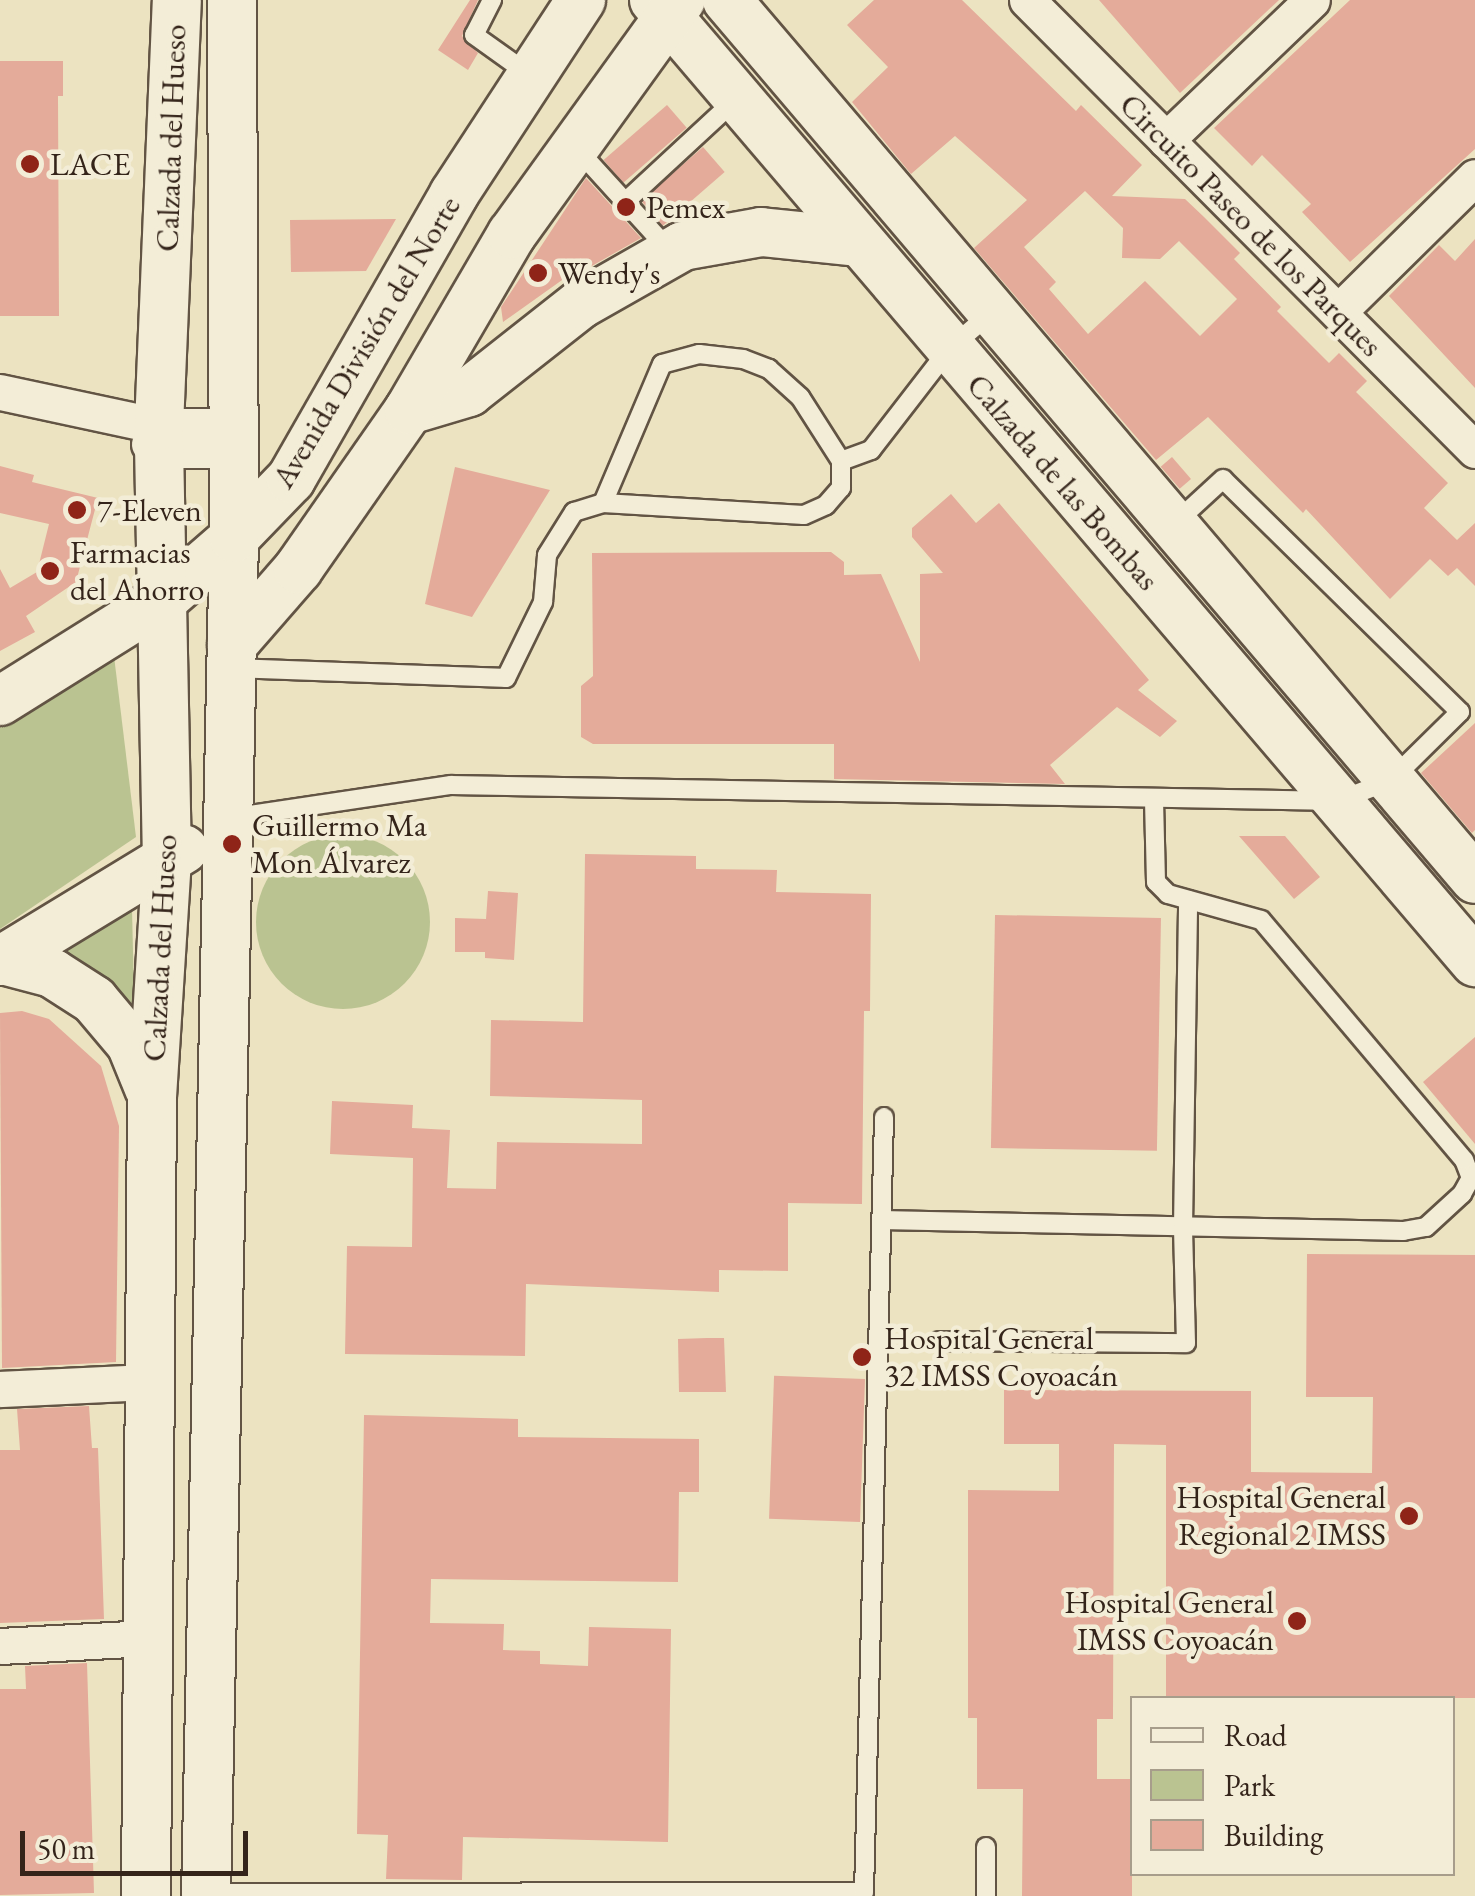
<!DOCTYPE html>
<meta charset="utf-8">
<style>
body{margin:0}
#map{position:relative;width:1475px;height:1896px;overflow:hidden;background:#ece3c1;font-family:"EB Garamond",serif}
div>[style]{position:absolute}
.green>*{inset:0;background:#bac391}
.round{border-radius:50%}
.building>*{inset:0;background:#e4ab9a;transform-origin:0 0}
.roads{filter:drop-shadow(2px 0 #625444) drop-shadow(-2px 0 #625444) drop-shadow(0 2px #625444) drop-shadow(0 -2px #625444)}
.service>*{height:18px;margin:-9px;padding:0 9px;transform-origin:9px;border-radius:9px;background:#f3edd7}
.minor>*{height:35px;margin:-17.5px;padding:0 17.5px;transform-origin:17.5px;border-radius:17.5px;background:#f3edd7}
.secondary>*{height:48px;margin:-24px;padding:0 24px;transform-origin:24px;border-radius:24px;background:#f3edd7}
.dots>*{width:28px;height:28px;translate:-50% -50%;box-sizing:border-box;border:5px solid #f3edd7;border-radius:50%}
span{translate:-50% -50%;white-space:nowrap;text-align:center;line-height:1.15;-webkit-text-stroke:9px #f3edd7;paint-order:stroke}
.street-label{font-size:32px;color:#34241a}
.poi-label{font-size:32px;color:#34241a}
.left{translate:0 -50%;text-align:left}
.right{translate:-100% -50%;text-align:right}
.legend{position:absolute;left:1130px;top:1696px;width:325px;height:180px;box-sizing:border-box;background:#f3edd7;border:2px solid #a79d8b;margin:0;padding:12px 18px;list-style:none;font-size:30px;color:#34241a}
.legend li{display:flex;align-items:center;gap:20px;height:50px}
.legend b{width:50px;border:2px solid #a79d8b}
.scale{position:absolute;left:20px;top:1831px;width:228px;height:45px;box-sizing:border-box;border:5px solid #34241a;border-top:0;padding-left:12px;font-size:30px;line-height:35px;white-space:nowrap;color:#34241a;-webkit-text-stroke:8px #f3edd7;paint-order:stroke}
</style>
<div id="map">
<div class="green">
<div style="clip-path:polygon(114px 656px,136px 837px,0 929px,0 728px)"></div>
<div class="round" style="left:256px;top:835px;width:174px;height:174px"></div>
<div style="clip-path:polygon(132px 909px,135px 1037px,65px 952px)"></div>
</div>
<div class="building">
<div style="clip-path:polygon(470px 0,478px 0,462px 36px,478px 53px,468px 70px,438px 50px)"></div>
<div style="clip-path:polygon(evenodd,874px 0,962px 0,1076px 111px,1081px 105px,1142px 165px,1112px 196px,1185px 199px,1204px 217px,1240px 253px,1234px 259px,1281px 307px,1277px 311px,1329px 363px,1339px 353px,1367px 381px,1356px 392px,1448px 483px,1424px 508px,1457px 540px,1475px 523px,1475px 586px,1457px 568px,1448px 576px,1430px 559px,1390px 599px,1306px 509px,1303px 513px,1208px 417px,1156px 460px,974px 248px,1027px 200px,955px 136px,911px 174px,852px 102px,888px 67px,847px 25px,874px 0,1085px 191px,1123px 228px,1122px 258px,1160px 259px,1179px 241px,1237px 299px,1200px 336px,1145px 281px,1088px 334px,1049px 289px,1056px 282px,1024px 247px,1085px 191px)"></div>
<div style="clip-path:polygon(1099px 0,1279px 0,1180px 93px)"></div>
<div style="clip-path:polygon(1350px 0,1475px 0,1475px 149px,1350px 262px,1302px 212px,1311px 204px,1262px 155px,1252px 166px,1214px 128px)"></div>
<div style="clip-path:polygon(0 61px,63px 61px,63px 96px,58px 96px,59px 316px,0 316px)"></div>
<div style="left:667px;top:105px;width:30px;height:84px;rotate:49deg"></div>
<div style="left:703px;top:147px;width:33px;height:82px;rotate:49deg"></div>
<div style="clip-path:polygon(586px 178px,641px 238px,590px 267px,586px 263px,503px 322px,501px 307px)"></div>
<div style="clip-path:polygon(396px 219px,366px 271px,291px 272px,290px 220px)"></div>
<div style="clip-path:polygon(1475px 239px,1475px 388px,1389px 296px,1439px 245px,1455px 261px)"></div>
<div style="left:1172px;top:457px;width:29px;height:15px;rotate:49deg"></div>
<div style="clip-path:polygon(0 466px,34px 475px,32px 482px,98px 498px,76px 582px,26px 616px,35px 632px,0 651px,0 569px,10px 588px,37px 572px,49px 524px,0 513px)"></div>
<div style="clip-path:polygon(455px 467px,550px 490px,472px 617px,425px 604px)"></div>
<div style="clip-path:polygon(951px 494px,976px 523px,999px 503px,1149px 680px,1138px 690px,1177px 721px,1160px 737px,1117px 707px,1050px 765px,1065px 784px,834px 779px,834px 744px,593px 744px,581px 737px,581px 686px,593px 676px,592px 553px,831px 552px,844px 562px,844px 575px,881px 574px,920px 662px,920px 574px,943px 573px,912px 537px,912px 528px)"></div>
<div style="clip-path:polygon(1475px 723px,1475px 830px,1472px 833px,1421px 773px)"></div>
<div style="clip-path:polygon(1239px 836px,1285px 836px,1320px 877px,1294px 899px)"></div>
<div style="clip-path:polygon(585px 854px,696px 856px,696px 869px,777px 870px,776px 892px,871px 894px,870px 1011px,864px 1011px,862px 1204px,788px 1203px,788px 1271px,719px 1270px,719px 1292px,526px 1284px,525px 1356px,345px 1354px,347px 1246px,412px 1247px,413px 1158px,330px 1154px,332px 1101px,413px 1105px,412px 1128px,450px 1130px,447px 1188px,496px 1189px,497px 1142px,642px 1144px,642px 1100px,490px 1096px,491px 1020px,583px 1022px)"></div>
<div style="clip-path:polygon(488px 891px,518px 893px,514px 960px,485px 958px,485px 952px,455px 952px,455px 918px,486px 919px)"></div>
<div style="left:995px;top:915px;width:166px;height:233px;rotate:1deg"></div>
<div style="clip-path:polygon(22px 1011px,49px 1019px,101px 1066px,119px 1126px,116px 1362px,2px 1368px,0 1013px)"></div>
<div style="clip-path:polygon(1475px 1037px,1475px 1144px,1423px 1082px)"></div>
<div style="clip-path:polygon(1307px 1254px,1475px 1255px,1475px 1698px,1166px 1698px,1166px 1445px,1114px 1444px,1113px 1719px,1097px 1719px,1097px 1779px,1132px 1779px,1132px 1896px,1022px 1896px,1023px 1789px,977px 1789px,977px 1718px,968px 1718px,968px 1490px,1059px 1491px,1059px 1444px,1004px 1444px,1004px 1390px,1251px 1391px,1251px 1472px,1372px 1473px,1373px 1397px,1306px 1397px)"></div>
<div style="clip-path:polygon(707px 1338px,724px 1338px,726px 1392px,679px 1392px,678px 1339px)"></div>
<div style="left:865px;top:1379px;width:143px;height:91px;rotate:92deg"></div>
<div style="clip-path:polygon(89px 1406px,92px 1448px,98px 1448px,104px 1619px,0 1623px,0 1450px,20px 1450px,17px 1409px)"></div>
<div style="clip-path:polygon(364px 1415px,518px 1419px,518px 1437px,699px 1439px,699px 1492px,679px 1492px,678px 1582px,431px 1579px,430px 1623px,504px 1624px,503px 1650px,540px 1651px,540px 1664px,588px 1666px,589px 1627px,671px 1629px,668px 1842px,463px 1837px,462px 1880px,386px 1879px,388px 1835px,357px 1834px)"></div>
<div style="clip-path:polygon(87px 1663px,94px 1893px,0 1895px,0 1689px,26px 1689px,25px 1666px)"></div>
</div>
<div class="roads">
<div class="service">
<div style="left:492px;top:0;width:39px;rotate:117deg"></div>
<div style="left:474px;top:35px;width:69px;rotate:35.5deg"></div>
<div style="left:578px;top:150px;width:134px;rotate:47.7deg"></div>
<div style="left:625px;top:202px;width:150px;rotate:-42.8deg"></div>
<div style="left:841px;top:461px;width:32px;rotate:-20deg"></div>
<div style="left:871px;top:450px;width:128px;rotate:-52.3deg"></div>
<div style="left:949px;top:349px;width:57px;rotate:-40.7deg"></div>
<div style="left:234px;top:668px;width:272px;rotate:2.1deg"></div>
<div style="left:506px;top:678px;width:85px;rotate:-64deg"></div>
<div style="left:543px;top:602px;width:47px;rotate:-85.1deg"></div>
<div style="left:547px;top:555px;width:51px;rotate:-57.9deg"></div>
<div style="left:574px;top:512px;width:30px;rotate:-17deg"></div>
<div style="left:603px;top:503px;width:201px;rotate:3.4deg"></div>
<div style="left:804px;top:515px;width:24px;rotate:-24deg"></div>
<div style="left:826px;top:505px;width:23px;rotate:-49deg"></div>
<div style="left:841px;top:488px;width:27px;rotate:-90deg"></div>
<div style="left:841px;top:461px;width:76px;rotate:-122.6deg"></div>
<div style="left:800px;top:397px;width:42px;rotate:-137.9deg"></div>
<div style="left:769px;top:369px;width:28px;rotate:-159deg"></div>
<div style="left:743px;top:359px;width:44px;rotate:-173.5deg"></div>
<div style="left:699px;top:354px;width:38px;rotate:165deg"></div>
<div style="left:662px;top:364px;width:151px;rotate:113deg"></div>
<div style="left:229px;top:818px;width:224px;rotate:-8.5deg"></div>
<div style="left:451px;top:785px;width:887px;rotate:1.03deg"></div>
<div style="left:1338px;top:801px;width:57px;rotate:-21.6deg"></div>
<div style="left:1391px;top:780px;width:97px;rotate:-44.6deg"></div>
<div style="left:1460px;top:712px;width:332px;rotate:-135.5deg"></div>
<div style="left:1223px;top:479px;width:67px;rotate:137.4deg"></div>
<div style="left:881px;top:1220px;width:522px;rotate:1.21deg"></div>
<div style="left:1403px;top:1231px;width:23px;rotate:-10deg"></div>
<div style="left:1426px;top:1227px;width:49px;rotate:-42.5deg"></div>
<div style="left:1462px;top:1194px;width:18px;rotate:-61deg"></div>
<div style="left:1471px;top:1178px;width:19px;rotate:-111deg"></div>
<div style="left:1464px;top:1160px;width:314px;rotate:-130.2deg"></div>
<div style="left:1261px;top:920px;width:97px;rotate:-164.4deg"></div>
<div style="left:1168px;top:894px;width:17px;rotate:-135deg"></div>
<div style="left:1156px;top:882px;width:84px;rotate:-91.4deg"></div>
<div style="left:939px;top:1341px;width:247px;rotate:0.5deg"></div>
<div style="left:1186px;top:1343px;width:116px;rotate:-91.5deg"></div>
<div style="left:1183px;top:1227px;width:327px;rotate:-89.1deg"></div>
<div style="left:986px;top:1847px;width:49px;rotate:90deg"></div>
<div style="left:210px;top:1893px;width:654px;rotate:-0.09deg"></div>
<div style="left:864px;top:1892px;width:775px;rotate:-88.52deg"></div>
</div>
<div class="minor">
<div style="left:1027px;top:0;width:635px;rotate:45.13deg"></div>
<div style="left:1166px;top:140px;width:202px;rotate:-43.8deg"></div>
<div style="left:1338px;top:312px;width:192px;rotate:-44.6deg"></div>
<div style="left:0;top:392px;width:163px;rotate:12.1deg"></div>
<div style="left:159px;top:426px;width:72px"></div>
<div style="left:149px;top:444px;width:13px;rotate:29deg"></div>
<div style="left:160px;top:450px;width:72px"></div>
<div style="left:0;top:1389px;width:146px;rotate:-2.7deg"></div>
<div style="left:0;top:1646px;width:147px;rotate:-3.1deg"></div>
</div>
<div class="secondary">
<div style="left:654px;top:0;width:1265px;rotate:49.52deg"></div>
<div style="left:727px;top:0;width:1154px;rotate:49.6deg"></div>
<div style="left:409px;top:410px;width:63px;rotate:-16.7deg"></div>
<div style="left:469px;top:392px;width:142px;rotate:-38.2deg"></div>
<div style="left:581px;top:304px;width:117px;rotate:-29.6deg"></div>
<div style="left:683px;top:246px;width:79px;rotate:-10.2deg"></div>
<div style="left:761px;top:232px;width:97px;rotate:5.9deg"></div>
<div style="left:232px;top:645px;width:101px;rotate:-49deg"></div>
<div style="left:298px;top:569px;width:194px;rotate:-55.1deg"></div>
<div style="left:409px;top:410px;width:204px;rotate:-59.7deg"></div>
<div style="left:512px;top:234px;width:289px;rotate:-54.2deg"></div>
<div style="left:0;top:701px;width:195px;rotate:-32deg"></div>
<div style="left:165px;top:598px;width:91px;rotate:-41deg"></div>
<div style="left:234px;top:538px;width:82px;rotate:-46deg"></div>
<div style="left:291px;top:479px;width:328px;rotate:-60.2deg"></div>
<div style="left:454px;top:194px;width:232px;rotate:-56.8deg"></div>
<div style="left:3px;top:960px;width:51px;rotate:14.9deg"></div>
<div style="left:52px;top:973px;width:50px;rotate:32.7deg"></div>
<div style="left:94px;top:1000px;width:57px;rotate:49.9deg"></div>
<div style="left:131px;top:1044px;width:48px;rotate:67.8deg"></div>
<div style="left:0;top:961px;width:215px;rotate:-31.3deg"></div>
<div style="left:146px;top:1896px;width:799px;rotate:-89.57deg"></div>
<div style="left:152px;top:1097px;width:236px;rotate:-86.4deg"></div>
<div style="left:167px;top:861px;width:435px;rotate:-91.1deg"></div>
<div style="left:159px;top:426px;width:426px;rotate:-87.6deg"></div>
<div style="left:206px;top:1896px;width:1358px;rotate:-88.82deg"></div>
<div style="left:234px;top:538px;width:538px;rotate:-90.21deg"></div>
</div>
</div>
<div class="dots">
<div style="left:30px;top:164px;background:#8f2418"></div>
<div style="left:626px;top:207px;background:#8f2418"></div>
<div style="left:538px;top:273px;background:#8f2418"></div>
<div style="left:77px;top:510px;background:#8f2418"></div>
<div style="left:50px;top:571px;background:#8f2418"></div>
<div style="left:232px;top:844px;background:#8f2418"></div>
<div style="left:862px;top:1357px;background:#8f2418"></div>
<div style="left:1409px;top:1516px;background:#8f2418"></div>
<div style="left:1297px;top:1621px;background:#8f2418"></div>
</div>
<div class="street-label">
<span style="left:171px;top:138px;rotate:-88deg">Calzada del Hueso</span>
<span style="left:1251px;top:225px;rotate:45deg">Circuito Paseo de los Parques</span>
<span style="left:366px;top:342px;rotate:-59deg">Avenida División del Norte</span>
<span style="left:1063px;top:482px;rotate:49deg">Calzada de las Bombas</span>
<span style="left:160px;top:948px;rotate:-87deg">Calzada del Hueso</span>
</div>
<div class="poi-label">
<span class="left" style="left:50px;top:164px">LACE</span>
<span class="left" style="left:646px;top:207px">Pemex</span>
<span class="left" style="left:558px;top:273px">Wendy's</span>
<span class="left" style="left:97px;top:510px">7-Eleven</span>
<span class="left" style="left:70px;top:571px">Farmacias<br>del Ahorro</span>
<span class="left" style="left:252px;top:844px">Guillermo Ma<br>Mon Álvarez</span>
<span class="left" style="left:884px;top:1357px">Hospital General<br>32 IMSS Coyoacán</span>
<span class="right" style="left:1386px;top:1516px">Hospital General<br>Regional 2 IMSS</span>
<span class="right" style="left:1274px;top:1621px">Hospital General<br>IMSS Coyoacán</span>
</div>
<ul class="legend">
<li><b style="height:12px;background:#f3edd7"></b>Road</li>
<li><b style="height:28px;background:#bac391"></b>Park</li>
<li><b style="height:28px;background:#e4ab9a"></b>Building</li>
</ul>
<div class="scale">50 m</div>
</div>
